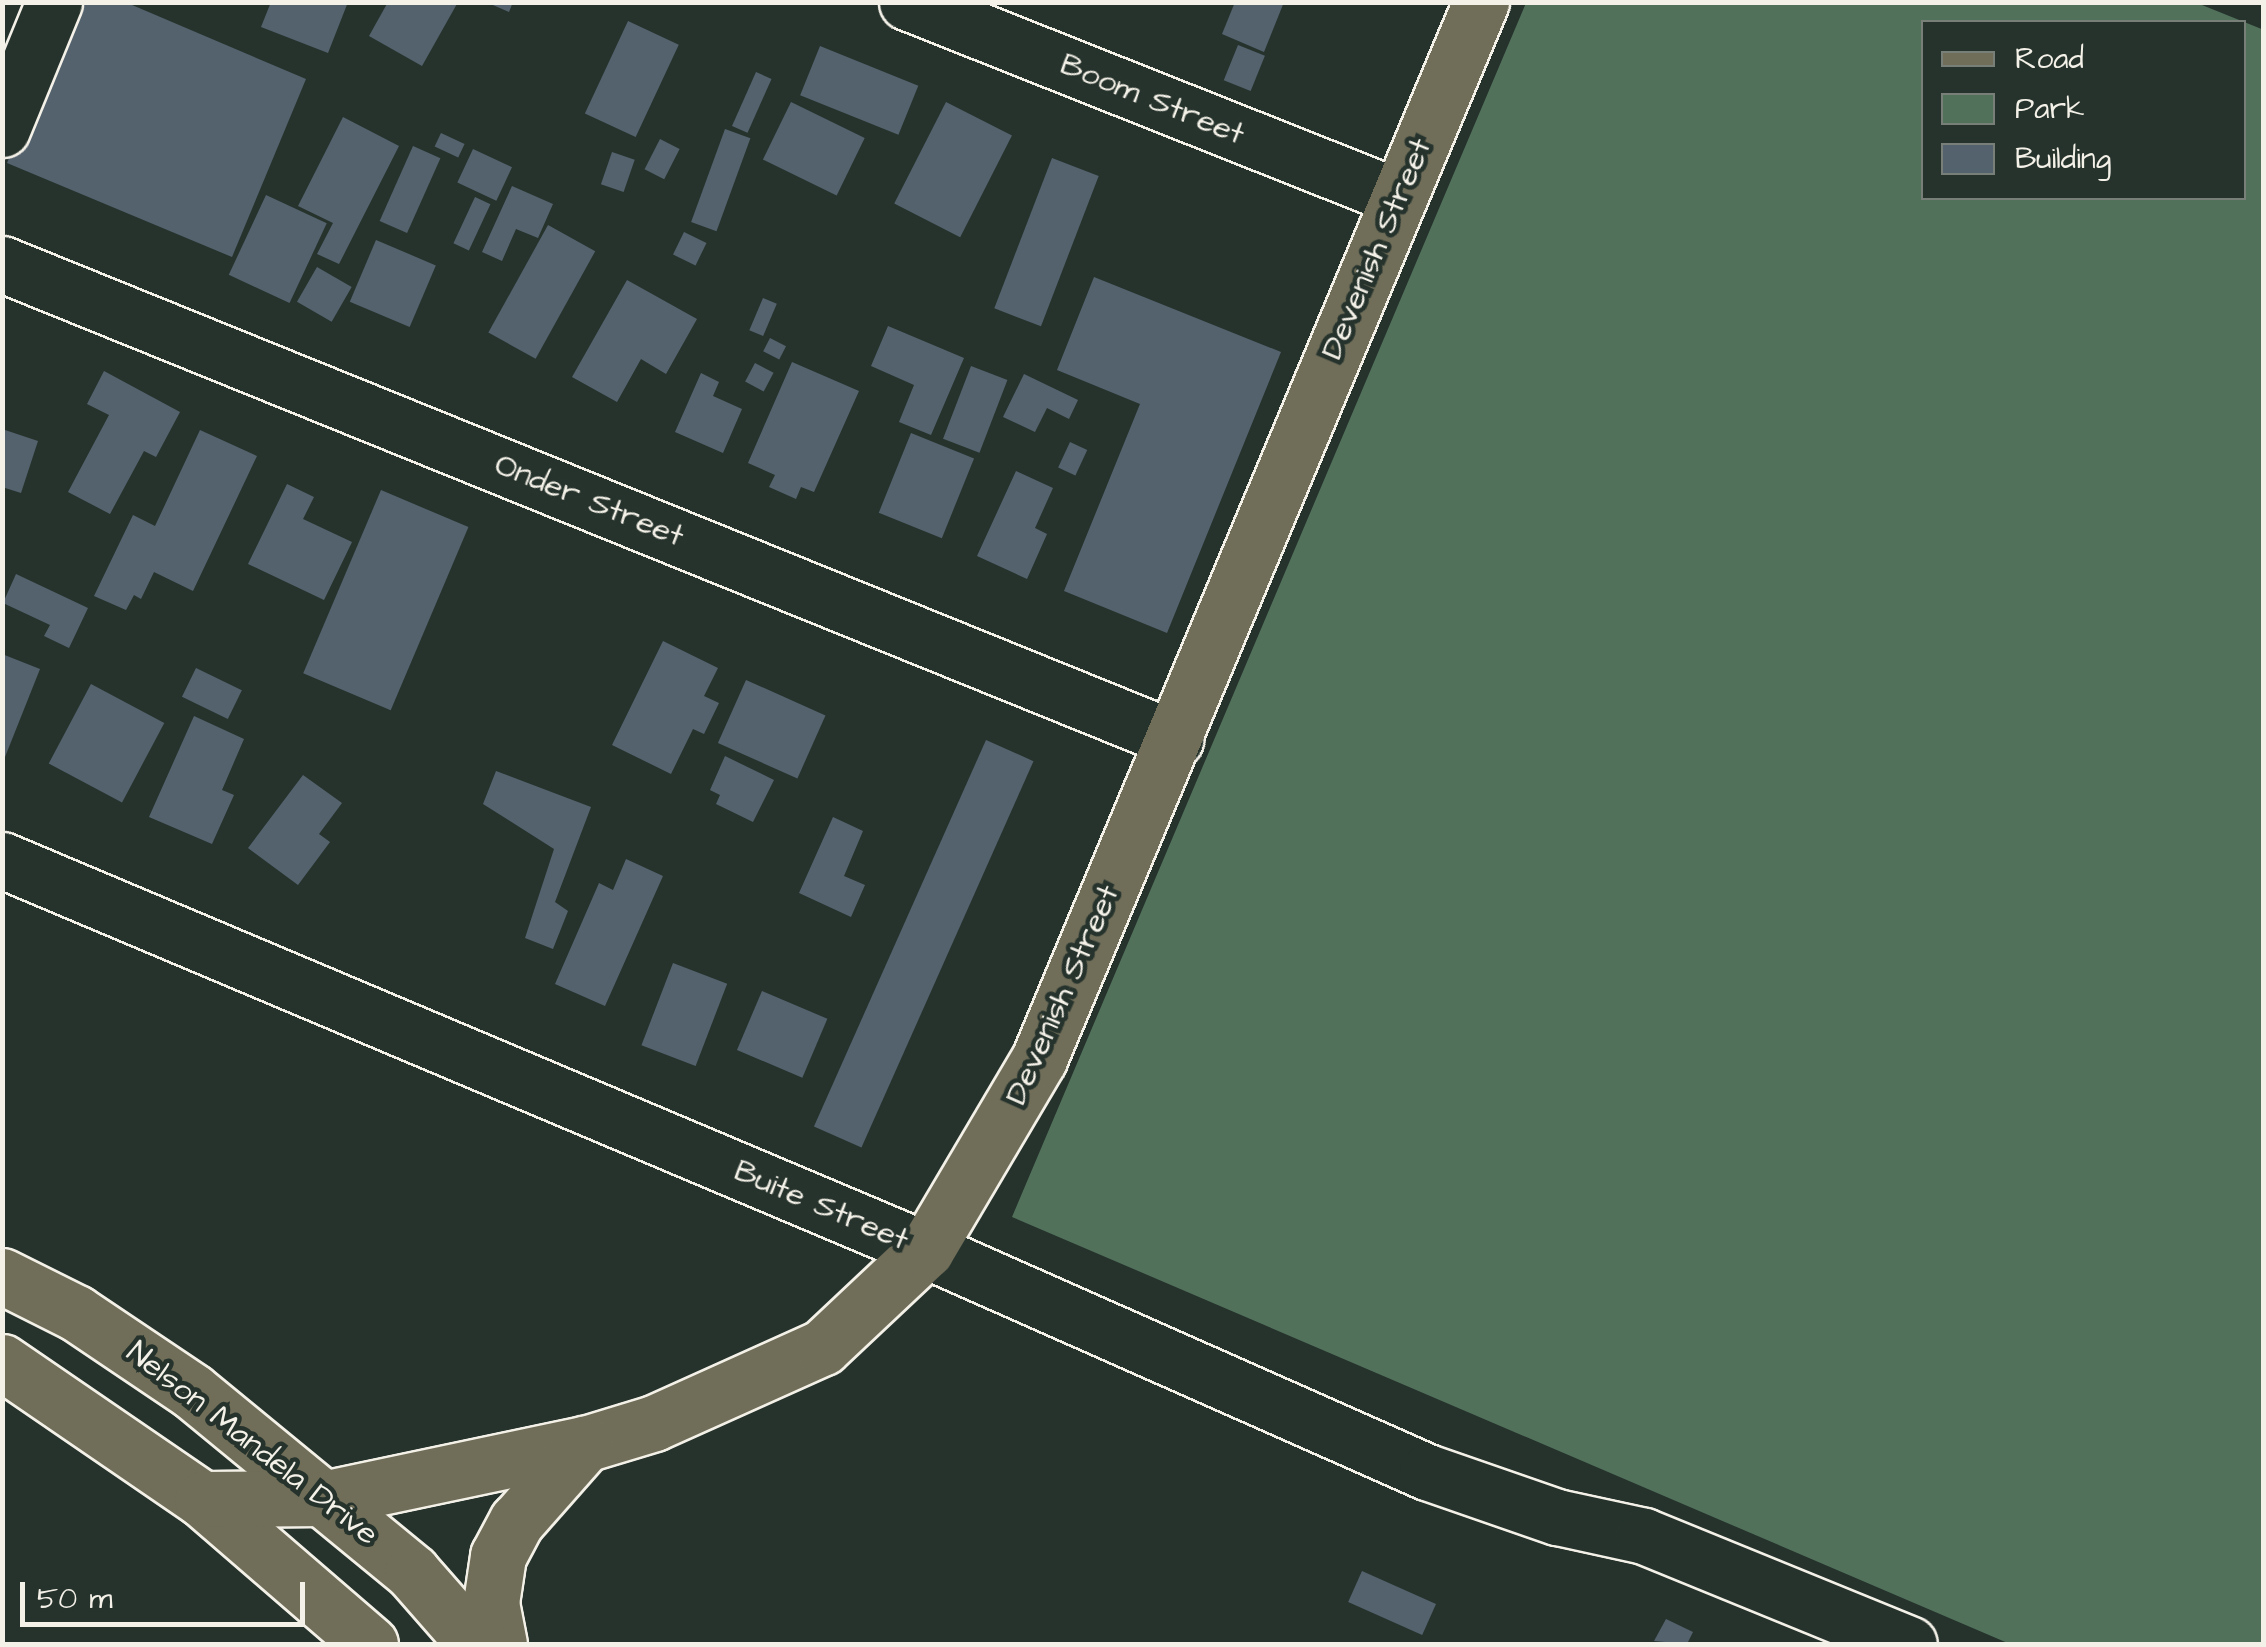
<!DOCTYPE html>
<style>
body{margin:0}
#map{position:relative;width:2266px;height:1647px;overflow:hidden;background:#26332d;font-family:"Architects Daughter",sans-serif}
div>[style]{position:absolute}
.green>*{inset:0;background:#51715b}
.building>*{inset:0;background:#54626e;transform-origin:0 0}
.roads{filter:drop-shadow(2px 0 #f4f1e8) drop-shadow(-2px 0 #f4f1e8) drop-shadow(0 2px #f4f1e8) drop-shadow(0 -2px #f4f1e8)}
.minor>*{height:55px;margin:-27.5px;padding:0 27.5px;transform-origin:27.5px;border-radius:27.5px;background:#26332d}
.major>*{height:55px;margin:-27.5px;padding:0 27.5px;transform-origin:27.5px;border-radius:27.5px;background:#706e59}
span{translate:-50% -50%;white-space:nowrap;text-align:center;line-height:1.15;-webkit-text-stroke:9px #26332d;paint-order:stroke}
.street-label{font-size:32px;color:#f4f1e8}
.frame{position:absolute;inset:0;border:5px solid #f4f1e8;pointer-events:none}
.legend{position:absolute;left:1921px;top:20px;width:325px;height:180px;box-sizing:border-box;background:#26332d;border:2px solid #787f78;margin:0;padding:12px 18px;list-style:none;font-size:30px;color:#f4f1e8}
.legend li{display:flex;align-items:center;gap:20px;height:50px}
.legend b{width:50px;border:2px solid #787f78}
.scale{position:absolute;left:20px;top:1582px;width:285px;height:45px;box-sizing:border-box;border:5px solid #f4f1e8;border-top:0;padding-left:12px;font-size:30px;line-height:35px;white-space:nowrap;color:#f4f1e8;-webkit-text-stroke:8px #26332d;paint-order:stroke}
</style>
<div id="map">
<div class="green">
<div style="clip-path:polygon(evenodd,2197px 3px,2264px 30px,2263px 1644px,2010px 1644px,1012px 1217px,1526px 3px,2197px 3px,1924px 22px,2244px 22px,2244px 198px,1924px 198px,1924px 22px)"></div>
</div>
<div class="building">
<div style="clip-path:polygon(75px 2px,125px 2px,306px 79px,232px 257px,7px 163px)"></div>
<div style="clip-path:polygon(271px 2px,348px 2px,328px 53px,261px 27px)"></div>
<div style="clip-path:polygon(388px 2px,458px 2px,422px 66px,369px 36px)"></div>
<div style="clip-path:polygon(486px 2px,513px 2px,509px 12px)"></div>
<div style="clip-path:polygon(1235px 2px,1284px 2px,1264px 52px,1222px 34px)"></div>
<div style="left:628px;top:21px;width:56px;height:102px;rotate:25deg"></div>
<div style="left:1238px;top:45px;width:29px;height:38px;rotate:22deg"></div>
<div style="left:820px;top:46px;width:106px;height:53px;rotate:22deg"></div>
<div style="left:756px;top:72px;width:17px;height:59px;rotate:24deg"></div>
<div style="left:791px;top:102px;width:82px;height:64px;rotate:26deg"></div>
<div style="left:946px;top:102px;width:74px;height:114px;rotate:27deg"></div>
<div style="clip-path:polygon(343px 117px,399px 146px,339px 264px,317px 254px,333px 223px,298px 206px)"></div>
<div style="left:725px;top:129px;width:27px;height:99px;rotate:20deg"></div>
<div style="left:441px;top:133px;width:26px;height:15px;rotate:25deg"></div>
<div style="left:660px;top:139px;width:22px;height:34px;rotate:27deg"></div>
<div style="left:413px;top:146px;width:30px;height:82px;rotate:24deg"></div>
<div style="left:473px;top:149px;width:43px;height:37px;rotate:25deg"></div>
<div style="left:612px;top:152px;width:24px;height:34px;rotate:19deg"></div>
<div style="left:1052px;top:158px;width:50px;height:161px;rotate:21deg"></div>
<div style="clip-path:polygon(512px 186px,553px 204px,538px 238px,516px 229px,502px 261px,482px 252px)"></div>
<div style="left:266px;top:195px;width:67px;height:88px;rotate:25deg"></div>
<div style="left:475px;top:197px;width:17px;height:51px;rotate:25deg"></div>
<div style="left:548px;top:225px;width:54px;height:123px;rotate:29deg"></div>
<div style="left:684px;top:232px;width:25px;height:25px;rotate:26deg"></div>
<div style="left:376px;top:240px;width:65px;height:67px;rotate:23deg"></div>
<div style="left:317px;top:267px;width:40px;height:40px;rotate:30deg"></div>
<div style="clip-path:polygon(1094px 277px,1281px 352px,1167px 633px,1064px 591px,1140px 404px,1057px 370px)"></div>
<div style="clip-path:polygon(627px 280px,697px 319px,666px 374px,641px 359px,617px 402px,572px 377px)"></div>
<div style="left:763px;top:298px;width:15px;height:35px;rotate:23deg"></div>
<div style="clip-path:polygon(888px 326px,964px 358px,931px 435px,899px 422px,914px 385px,871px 366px)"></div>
<div style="left:770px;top:338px;width:18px;height:15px;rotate:27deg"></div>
<div style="clip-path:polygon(792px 362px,859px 391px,814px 492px,801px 487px,796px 499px,769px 487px,775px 475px,748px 463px)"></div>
<div style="left:755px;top:363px;width:21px;height:21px;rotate:28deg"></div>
<div style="left:971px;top:366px;width:39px;height:78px;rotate:21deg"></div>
<div style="clip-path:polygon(104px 371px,180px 412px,156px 457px,144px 451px,110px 514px,68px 492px,109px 415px,87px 404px)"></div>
<div style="clip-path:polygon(701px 373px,719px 382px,713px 396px,742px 409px,723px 453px,675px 432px)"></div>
<div style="clip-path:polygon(1024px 374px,1078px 400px,1069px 419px,1047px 408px,1035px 432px,1003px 417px)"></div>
<div style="clip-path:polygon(2px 429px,38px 441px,21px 493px,2px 487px)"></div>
<div style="clip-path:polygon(200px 430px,257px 456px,193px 591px,154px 572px,141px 599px,134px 595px,126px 610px,94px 596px,133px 515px,155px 526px)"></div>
<div style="left:911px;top:433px;width:68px;height:86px;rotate:22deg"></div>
<div style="left:1070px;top:442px;width:19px;height:28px;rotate:25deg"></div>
<div style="clip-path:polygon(1016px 471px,1053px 488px,1035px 528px,1047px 534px,1027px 579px,977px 556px)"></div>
<div style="clip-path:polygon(287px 484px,314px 497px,303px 519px,352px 542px,324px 600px,248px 564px)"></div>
<div style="left:381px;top:490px;width:95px;height:199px;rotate:23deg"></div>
<div style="clip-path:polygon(16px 574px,88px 608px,69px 648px,44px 636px,50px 625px,3px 603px)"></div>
<div style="clip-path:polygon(663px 641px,718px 668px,704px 696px,719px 703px,704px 734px,693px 729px,671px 774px,612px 745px)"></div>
<div style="clip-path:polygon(2px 654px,40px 669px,3px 762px,2px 762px)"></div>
<div style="left:196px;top:668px;width:51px;height:32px;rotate:26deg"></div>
<div style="left:746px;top:680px;width:87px;height:69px;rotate:24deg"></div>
<div style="left:91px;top:684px;width:83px;height:90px;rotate:28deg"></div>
<div style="clip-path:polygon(194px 716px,244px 739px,222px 790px,234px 795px,212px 844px,149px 817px)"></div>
<div style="left:986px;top:740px;width:52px;height:423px;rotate:24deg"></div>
<div style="clip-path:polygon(725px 756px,774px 780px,753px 822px,716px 804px,720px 795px,710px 790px)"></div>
<div style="clip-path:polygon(496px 771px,591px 807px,555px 902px,568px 911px,553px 949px,525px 938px,554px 849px,483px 804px)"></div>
<div style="clip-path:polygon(303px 775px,342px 803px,319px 834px,330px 842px,298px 885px,248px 848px)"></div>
<div style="clip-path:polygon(833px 817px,863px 831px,844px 876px,865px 885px,851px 917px,799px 893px)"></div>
<div style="clip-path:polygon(626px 859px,663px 876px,605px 1006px,555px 984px,599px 883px,613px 890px)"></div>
<div style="left:673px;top:963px;width:58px;height:88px;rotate:21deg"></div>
<div style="left:762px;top:991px;width:71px;height:64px;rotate:23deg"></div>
<div style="left:1362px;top:1571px;width:81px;height:34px;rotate:24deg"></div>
<div style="clip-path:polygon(1666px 1619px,1693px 1632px,1687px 1644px,1654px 1641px)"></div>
</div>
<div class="roads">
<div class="minor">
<div style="left:907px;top:2px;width:528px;rotate:21.66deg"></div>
<div style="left:2px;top:129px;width:137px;rotate:-67.7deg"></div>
<div style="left:2px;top:264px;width:1266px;rotate:22.05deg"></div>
<div style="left:2px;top:860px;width:1003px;rotate:22.88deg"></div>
<div style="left:926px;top:1250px;width:548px;rotate:23.9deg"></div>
<div style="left:1427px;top:1472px;width:138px;rotate:19.1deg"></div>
<div style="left:1557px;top:1517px;width:89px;rotate:12.3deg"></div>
<div style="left:1644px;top:1536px;width:286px;rotate:22.2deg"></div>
</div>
<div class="major">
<div style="left:2px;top:1276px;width:83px;rotate:26.6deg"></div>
<div style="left:76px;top:1313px;width:140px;rotate:33.9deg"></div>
<div style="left:192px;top:1391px;width:285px;rotate:39.4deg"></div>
<div style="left:412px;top:1572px;width:96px;rotate:48.8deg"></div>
<div style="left:2px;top:1362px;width:242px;rotate:34.4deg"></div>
<div style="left:202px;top:1499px;width:222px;rotate:40.8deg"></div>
<div style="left:202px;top:1499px;width:126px;rotate:-0.5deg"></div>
<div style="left:328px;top:1498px;width:263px;rotate:-11.9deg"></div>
<div style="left:585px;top:1444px;width:72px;rotate:-16.9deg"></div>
<div style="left:654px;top:1423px;width:185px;rotate:-24.2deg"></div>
<div style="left:823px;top:1347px;width:141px;rotate:-43.3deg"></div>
<div style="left:926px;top:1250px;width:222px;rotate:-59.4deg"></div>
<div style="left:1039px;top:1059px;width:1146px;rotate:-67.31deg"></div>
<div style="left:499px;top:1644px;width:42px;rotate:-101deg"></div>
<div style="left:491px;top:1603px;width:48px;rotate:-81.5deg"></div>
<div style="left:498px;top:1556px;width:40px;rotate:-62deg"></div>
<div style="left:517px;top:1521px;width:103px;rotate:-48.6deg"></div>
</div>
</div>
<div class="street-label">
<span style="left:1152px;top:100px;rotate:22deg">Boom Street</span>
<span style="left:1377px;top:249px;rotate:-67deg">Devenish Street</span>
<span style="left:589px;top:501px;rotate:22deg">Onder Street</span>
<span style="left:1063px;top:995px;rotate:-66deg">Devenish Street</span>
<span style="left:821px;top:1206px;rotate:23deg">Buite Street</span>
<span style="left:252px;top:1444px;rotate:38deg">Nelson Mandela Drive</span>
</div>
<div class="frame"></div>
<ul class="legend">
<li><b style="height:12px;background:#706e59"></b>Road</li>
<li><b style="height:28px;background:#51715b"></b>Park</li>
<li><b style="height:28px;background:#54626e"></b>Building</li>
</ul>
<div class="scale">50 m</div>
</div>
